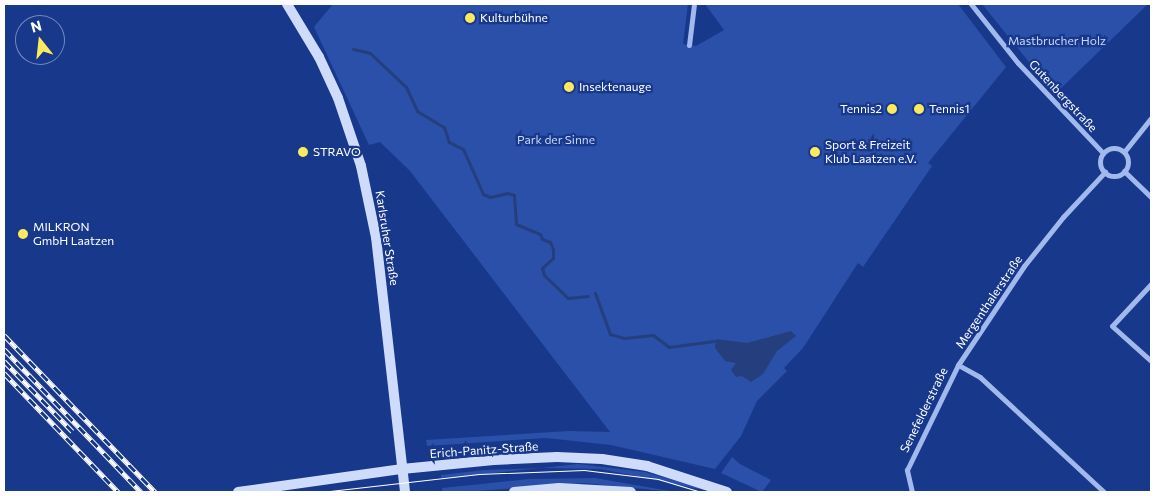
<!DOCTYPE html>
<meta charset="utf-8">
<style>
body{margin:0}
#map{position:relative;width:1155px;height:496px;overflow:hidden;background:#18388c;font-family:Commissioner,sans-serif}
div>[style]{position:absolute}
.green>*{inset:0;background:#2a50aa}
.water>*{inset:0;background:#253e7d}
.stream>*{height:3px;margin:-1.5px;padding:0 1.5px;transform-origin:1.5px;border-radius:1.5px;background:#253e7d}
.street>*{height:5px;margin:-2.5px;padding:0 2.5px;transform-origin:2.5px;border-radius:2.5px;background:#a2b9ee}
.street>.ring{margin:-2.5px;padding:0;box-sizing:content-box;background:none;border:5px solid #a2b9ee;border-radius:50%}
.secondary>*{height:10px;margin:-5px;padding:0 5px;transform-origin:5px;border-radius:5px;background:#cfdbfa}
.tram>*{height:1px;margin:-0.5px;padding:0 0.5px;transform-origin:0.5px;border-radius:0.5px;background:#fff}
.rail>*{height:5px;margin-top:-2.5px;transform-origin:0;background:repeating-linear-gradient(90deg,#18388c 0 9px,#fff 0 18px);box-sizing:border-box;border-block:1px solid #fff}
.dots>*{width:14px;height:14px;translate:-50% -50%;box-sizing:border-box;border:2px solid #18388c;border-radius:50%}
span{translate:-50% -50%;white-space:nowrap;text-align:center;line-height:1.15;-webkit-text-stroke:4.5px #18388c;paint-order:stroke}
.poi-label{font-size:12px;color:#fff}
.left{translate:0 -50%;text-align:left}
.right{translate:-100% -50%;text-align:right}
.park-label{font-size:12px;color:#c8d7fa}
.street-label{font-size:12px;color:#fff}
.frame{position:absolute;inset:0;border:5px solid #fff;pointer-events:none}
.north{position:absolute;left:15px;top:15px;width:50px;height:50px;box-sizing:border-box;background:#18388c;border:1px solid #7488ba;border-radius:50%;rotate:344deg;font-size:14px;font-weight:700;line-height:20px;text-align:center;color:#fff}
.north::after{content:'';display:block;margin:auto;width:18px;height:22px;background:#ffea5f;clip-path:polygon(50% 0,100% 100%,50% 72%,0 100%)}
</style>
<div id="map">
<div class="green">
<div style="clip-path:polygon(333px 4px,688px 4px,683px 44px,696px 46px,724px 30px,705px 4px,958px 4px,1006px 67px,928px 163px,932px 166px,863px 267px,858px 263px,803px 348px,784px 368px,787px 371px,757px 401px,741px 436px,715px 469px,611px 445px,546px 438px,427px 446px,426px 440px,569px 431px,610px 432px,410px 171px,380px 142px,369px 145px,314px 27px)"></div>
<div style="clip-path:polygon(982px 4px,1148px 4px,1055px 94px)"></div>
<div style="clip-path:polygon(732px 457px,740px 464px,771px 480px,762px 492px,721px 473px)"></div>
<div style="clip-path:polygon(578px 464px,645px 472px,714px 492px,601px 469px,541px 468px)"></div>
<div style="clip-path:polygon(541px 468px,457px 477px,441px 478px,441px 475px,484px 470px)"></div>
<div style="clip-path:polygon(595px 478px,675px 492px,584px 483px,465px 492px,443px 492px,442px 488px,529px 479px)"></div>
</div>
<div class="water">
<div style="clip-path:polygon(791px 331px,796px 336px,777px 351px,763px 374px,751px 382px,742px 376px,736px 377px,731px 370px,736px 363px,725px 361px,715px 348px,716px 339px,747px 343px)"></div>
</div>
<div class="stream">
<div style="left:353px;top:49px;width:17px;rotate:13deg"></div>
<div style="left:370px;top:53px;width:50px;rotate:43.4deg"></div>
<div style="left:406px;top:87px;width:26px;rotate:65deg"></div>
<div style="left:417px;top:111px;width:31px;rotate:31deg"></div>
<div style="left:444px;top:127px;width:16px;rotate:72deg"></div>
<div style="left:449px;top:142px;width:16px;rotate:27deg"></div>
<div style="left:463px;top:149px;width:49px;rotate:66deg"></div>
<div style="left:483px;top:194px;width:8px;rotate:23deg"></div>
<div style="left:490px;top:197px;width:17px;rotate:-13deg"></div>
<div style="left:507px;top:193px;width:7px;rotate:16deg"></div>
<div style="left:514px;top:195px;width:29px;rotate:86deg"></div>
<div style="left:516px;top:224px;width:26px;rotate:23deg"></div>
<div style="left:540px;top:234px;width:5px;rotate:68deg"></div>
<div style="left:542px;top:239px;width:9px;rotate:21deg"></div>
<div style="left:550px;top:242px;width:8px;rotate:67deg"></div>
<div style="left:553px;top:249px;width:9px;rotate:90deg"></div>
<div style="left:553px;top:258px;width:15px;rotate:138deg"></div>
<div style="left:542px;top:268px;width:7px;rotate:74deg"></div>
<div style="left:544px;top:275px;width:33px;rotate:44deg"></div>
<div style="left:568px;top:298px;width:20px;rotate:-6deg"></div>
<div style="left:595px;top:293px;width:44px;rotate:69.9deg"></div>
<div style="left:610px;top:334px;width:15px;rotate:16deg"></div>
<div style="left:624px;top:338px;width:29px;rotate:-6deg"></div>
<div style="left:653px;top:335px;width:20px;rotate:37deg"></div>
<div style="left:669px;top:347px;width:45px;rotate:-7.6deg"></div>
</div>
<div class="street">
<div style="left:971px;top:4px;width:75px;rotate:51.5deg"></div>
<div style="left:1018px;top:63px;width:124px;rotate:46.6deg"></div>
<div style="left:689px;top:45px;width:41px;rotate:-83deg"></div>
<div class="ring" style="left:1100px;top:148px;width:23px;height:23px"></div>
<div style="left:1124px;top:152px;width:43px;rotate:-51.5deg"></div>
<div style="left:1124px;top:171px;width:37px;rotate:44deg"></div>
<div style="left:1151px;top:284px;width:57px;rotate:132.9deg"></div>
<div style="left:1112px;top:326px;width:52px;rotate:41.9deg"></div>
<div style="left:912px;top:492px;width:23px;rotate:-103deg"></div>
<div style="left:907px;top:470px;width:117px;rotate:-64.1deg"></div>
<div style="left:1104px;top:492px;width:169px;rotate:-137.2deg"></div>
<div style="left:980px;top:377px;width:25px;rotate:-151deg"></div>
<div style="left:958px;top:365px;width:119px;rotate:-56.3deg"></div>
<div style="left:1024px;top:266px;width:63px;rotate:-51.5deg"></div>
<div style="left:1063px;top:217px;width:62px;rotate:-47deg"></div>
</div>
<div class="secondary">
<div style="left:287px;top:4px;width:62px;rotate:58.9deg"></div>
<div style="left:319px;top:57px;width:45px;rotate:65.1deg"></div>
<div style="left:338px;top:98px;width:72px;rotate:71.3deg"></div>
<div style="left:361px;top:166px;width:73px;rotate:78.1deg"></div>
<div style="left:376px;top:237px;width:257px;rotate:83.5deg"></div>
<div style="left:238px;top:492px;width:166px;rotate:-8deg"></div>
<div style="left:402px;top:469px;width:92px;rotate:-5.6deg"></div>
<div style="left:494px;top:460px;width:63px;rotate:-2.7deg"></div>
<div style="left:557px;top:457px;width:45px;rotate:2.5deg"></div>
<div style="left:602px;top:459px;width:46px;rotate:8.8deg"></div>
<div style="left:647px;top:466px;width:84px;rotate:18deg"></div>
<div style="left:514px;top:492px;width:45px;rotate:-5.1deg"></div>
<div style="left:559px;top:488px;width:72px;rotate:3.2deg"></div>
</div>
<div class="tram">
<div style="left:321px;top:492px;width:159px;rotate:-6.5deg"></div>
<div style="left:479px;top:474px;width:105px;rotate:-2.2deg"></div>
<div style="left:584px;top:470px;width:75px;rotate:6.9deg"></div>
<div style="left:658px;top:479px;width:45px;rotate:16.8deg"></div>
</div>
<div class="rail">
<div style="left:4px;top:335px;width:218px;rotate:46.1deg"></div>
<div style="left:4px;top:349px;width:198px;rotate:46.2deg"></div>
<div style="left:4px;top:361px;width:98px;rotate:45.8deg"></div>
<div style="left:4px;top:373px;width:165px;rotate:46.2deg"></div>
</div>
<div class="dots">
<div style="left:470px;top:18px;background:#ffea5f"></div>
<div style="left:569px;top:87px;background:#ffea5f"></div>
<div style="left:892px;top:109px;background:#ffea5f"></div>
<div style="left:919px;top:109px;background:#ffea5f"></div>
<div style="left:303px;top:152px;background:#ffea5f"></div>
<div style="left:815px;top:152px;background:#ffea5f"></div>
<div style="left:23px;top:234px;background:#ffea5f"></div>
</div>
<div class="poi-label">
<span class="left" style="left:480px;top:18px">Kulturbühne</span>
<span class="left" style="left:579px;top:87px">Insektenauge</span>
<span class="right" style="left:882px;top:109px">Tennis2</span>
<span class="left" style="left:929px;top:109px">Tennis1</span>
<span class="left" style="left:825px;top:152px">Sport &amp; Freizeit<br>Klub Laatzen e.V.</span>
<span class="left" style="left:313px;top:152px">STRAVO</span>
<span class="left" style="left:33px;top:234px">MILKRON<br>GmbH Laatzen</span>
</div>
<div class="park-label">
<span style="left:1057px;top:41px">Mastbrucher Holz</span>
<span style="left:556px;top:140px">Park der Sinne</span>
</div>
<div class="street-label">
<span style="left:1063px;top:96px;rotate:47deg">Gutenbergstraße</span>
<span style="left:387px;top:238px;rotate:81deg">Karlsruher Straße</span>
<span style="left:989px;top:302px;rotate:-56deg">Mergenthalerstraße</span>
<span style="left:924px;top:410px;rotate:-64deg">Senefelderstraße</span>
<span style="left:484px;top:450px;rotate:-4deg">Erich-Panitz-Straße</span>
</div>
<div class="frame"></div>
<div class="north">N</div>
</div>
